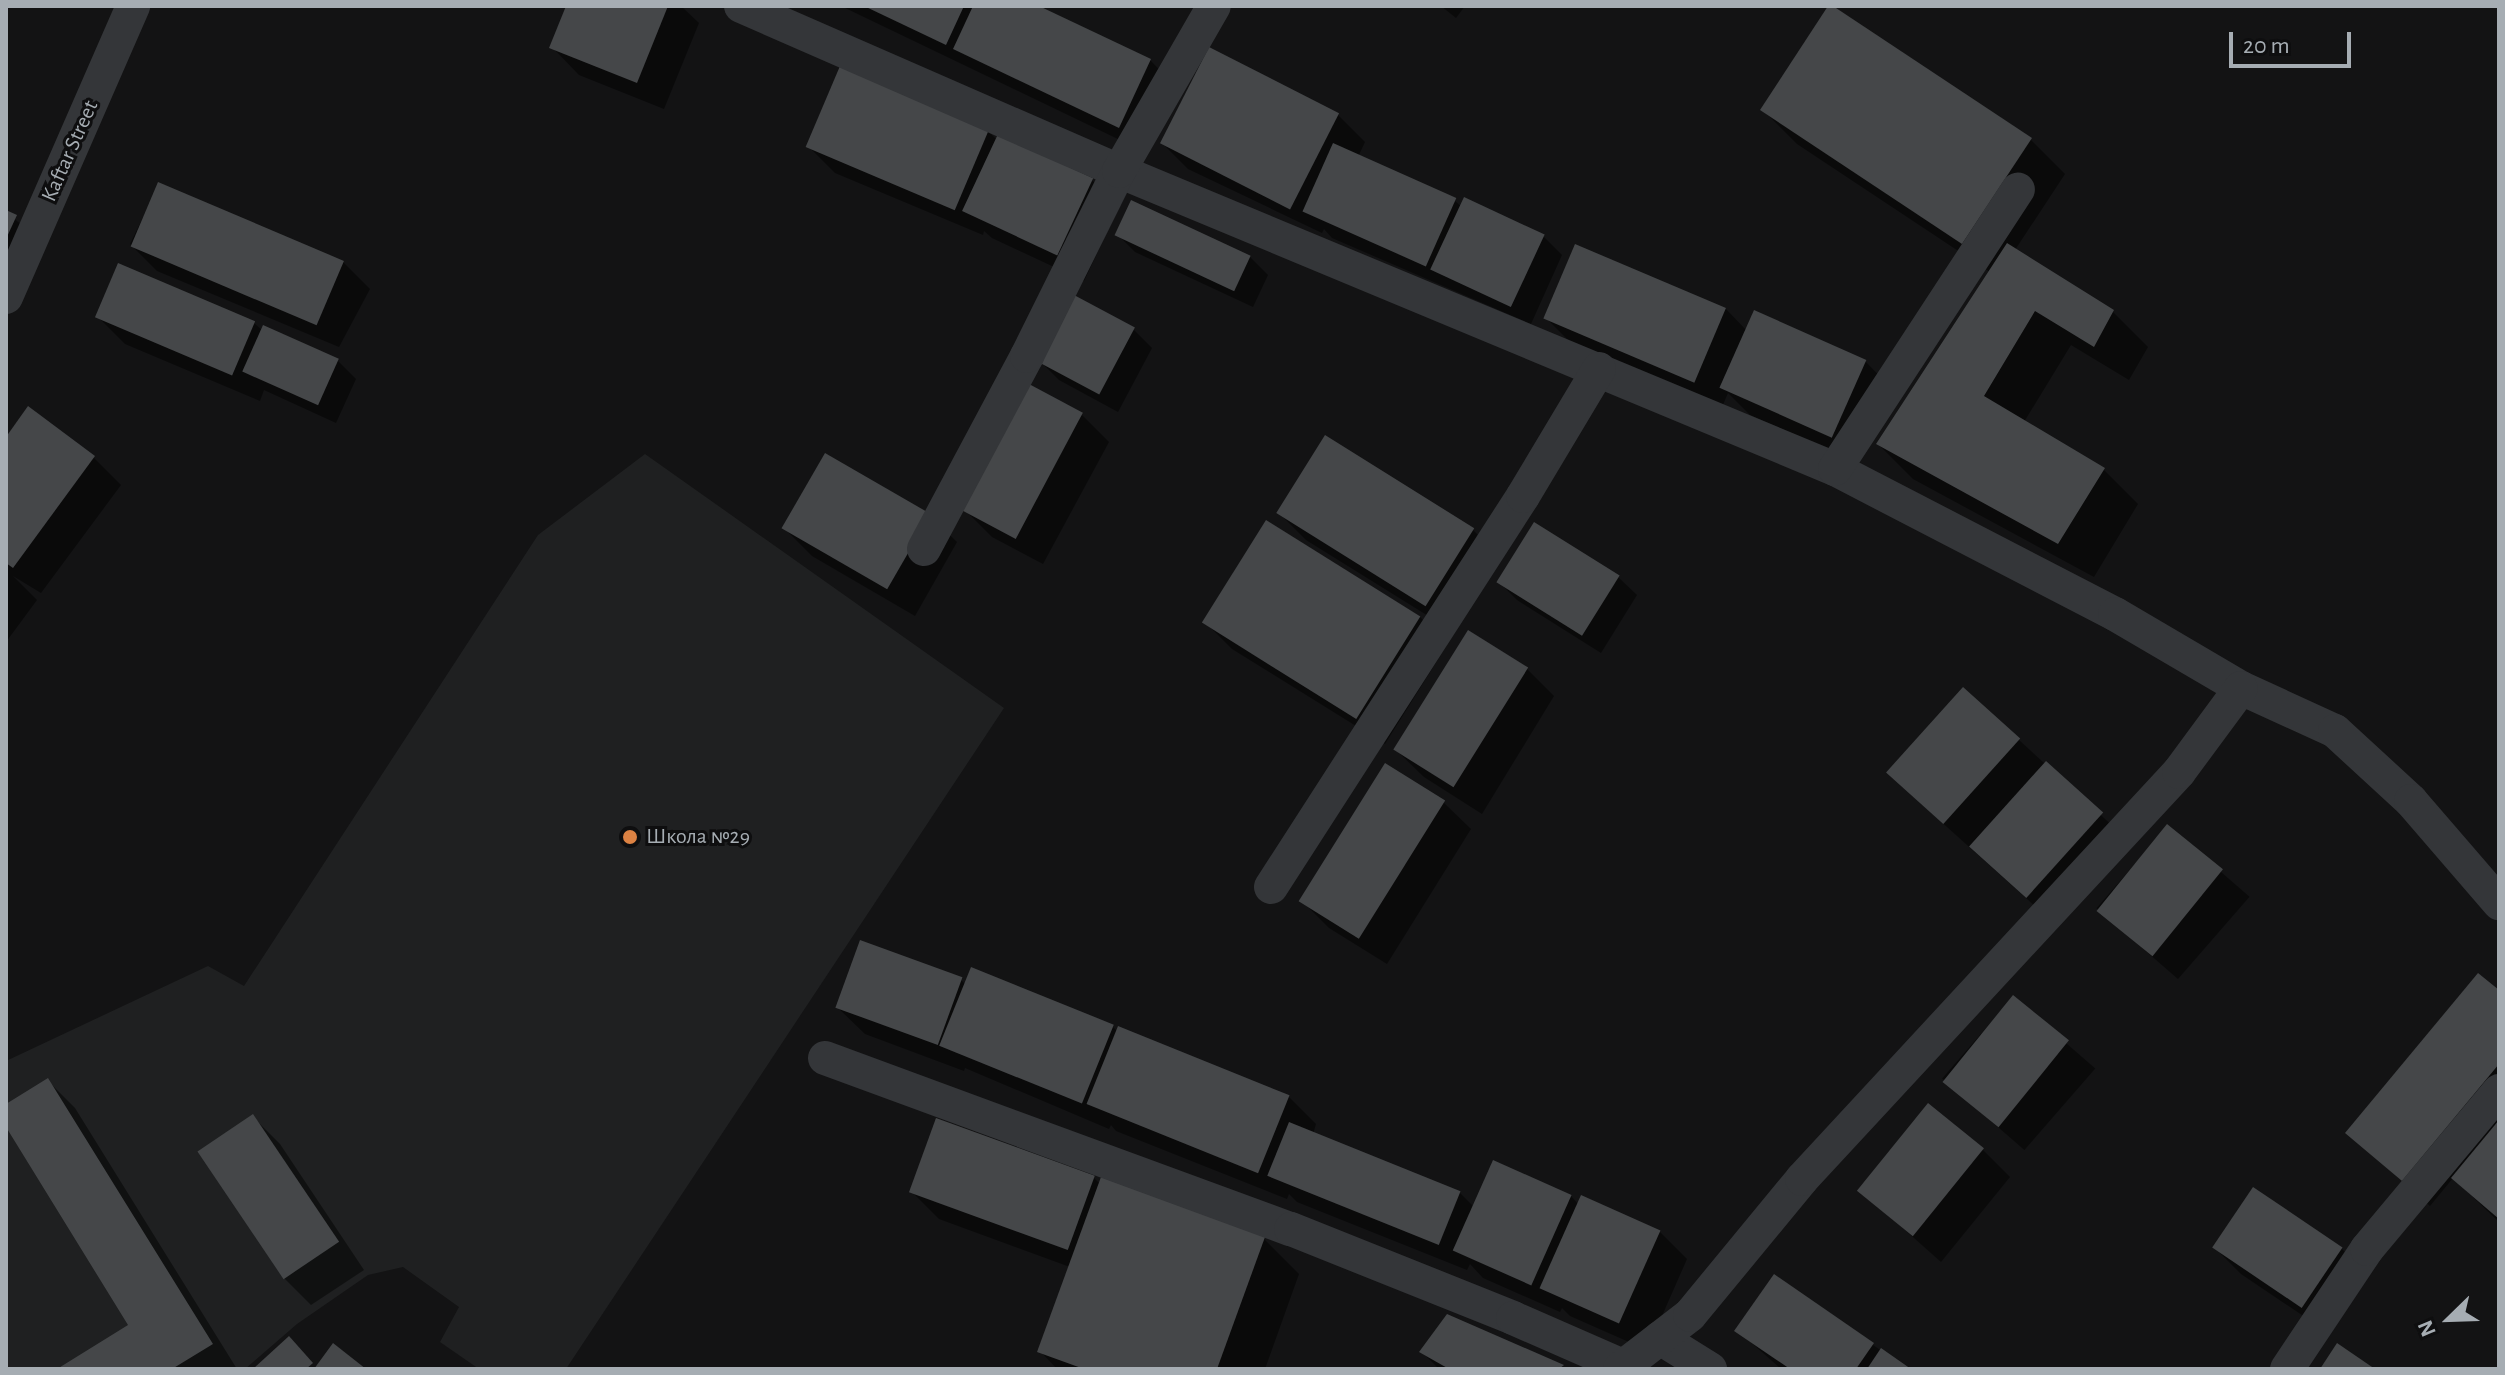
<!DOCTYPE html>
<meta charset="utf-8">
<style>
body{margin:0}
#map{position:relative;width:2505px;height:1375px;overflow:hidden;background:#131314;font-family:"Alegreya Sans",sans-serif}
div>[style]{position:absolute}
.built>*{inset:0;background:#1f2021}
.shadow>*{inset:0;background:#0007;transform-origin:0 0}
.building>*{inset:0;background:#454749;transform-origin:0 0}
.minor>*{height:34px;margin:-17px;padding:0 17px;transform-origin:17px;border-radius:17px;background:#343639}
.dots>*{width:22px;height:22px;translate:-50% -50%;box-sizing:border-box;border:4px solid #0e0e0f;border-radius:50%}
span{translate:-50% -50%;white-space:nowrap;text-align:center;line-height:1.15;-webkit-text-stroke:6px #0e0e0f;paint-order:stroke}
.street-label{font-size:22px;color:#a6adb3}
.poi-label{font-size:22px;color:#a6adb3}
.left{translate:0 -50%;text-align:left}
.frame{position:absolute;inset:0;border:8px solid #a6adb3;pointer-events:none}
.north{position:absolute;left:2409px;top:1279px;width:80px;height:80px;-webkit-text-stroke:6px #0e0e0f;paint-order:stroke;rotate:247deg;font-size:22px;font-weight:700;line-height:32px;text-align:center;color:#a6adb3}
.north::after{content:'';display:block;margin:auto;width:28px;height:36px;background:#a6adb3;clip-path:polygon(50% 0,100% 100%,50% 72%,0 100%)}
.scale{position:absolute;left:2229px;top:32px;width:122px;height:36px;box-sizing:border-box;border:4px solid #a6adb3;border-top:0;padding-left:10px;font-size:24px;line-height:28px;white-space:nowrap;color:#a6adb3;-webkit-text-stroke:6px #0e0e0f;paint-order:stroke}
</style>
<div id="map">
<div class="built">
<div style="clip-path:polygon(645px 454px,1004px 708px,566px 1369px,479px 1369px,440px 1342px,459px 1307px,403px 1267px,368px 1275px,297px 1324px,245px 1369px,6px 1369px,6px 1061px,208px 966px,244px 986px,538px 535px)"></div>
</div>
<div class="shadow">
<div style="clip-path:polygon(568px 6px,681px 6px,699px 23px,664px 109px,579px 75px,552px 47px)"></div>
<div style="clip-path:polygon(841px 6px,1035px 6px,1150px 60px,1177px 88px,1147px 153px)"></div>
<div style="clip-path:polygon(1441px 6px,1465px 6px,1456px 18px)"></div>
<div style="clip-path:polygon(1762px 109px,2030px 139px,2065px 174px,2015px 250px,2113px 312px,2148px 347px,2129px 380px,2071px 345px,2024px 422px,2103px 469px,2138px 504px,2094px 577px,1913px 479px,1878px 444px,1990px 272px,1797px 144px)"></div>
<div style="clip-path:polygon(1338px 115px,1365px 142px,1358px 157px,1455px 201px,1462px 207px,1465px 200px,1544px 237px,1562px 255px,1531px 324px,1332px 238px,1324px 229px,1322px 233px,1188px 169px,1161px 142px)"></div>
<div style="clip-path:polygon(988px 131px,997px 140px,1092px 180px,1119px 207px,1084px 281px,992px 238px,984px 231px,983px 235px,835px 173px,808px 146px)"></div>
<div style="clip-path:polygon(159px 185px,343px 262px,370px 289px,339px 347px,157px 271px,130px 244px)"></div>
<div style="clip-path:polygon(6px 212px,34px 235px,6px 297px)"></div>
<div style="clip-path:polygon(1117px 234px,1250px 257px,1268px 275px,1253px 307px,1135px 252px)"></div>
<div style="clip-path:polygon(1725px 308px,1747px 331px,1865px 361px,1892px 389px,1859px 463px,1750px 415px,1728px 393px,1722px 407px,1573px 345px,1546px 318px)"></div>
<div style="clip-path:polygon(98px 317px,254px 323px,263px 331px,338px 361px,356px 379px,336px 423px,264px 390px,260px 401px,125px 344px)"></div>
<div style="clip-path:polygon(1134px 330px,1152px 348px,1118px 412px,1059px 380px,1041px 362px)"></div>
<div style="clip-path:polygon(29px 409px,94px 458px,121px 485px,41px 593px,13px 576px,37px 600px,6px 642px,6px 440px)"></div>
<div style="clip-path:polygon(1082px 415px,1109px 442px,1043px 564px,992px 537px,965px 510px)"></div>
<div style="clip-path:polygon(1326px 438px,1473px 530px,1500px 557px,1454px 632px,1306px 540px,1279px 513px)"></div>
<div style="clip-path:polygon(929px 515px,957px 542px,915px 616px,812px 556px,785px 529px)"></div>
<div style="clip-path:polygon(1618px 577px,1637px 595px,1601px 653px,1517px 600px,1499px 582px)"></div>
<div style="clip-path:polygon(1420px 617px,1447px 645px,1385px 744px,1232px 649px,1205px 622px)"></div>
<div style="clip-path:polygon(1527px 669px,1554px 696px,1482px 814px,1424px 777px,1396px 750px)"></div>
<div style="clip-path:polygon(2019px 740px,2129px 841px,2055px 924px,1917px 800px)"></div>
<div style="clip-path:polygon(1443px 802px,1471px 829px,1387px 964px,1329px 928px,1302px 901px)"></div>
<div style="left:2168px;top:826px;width:108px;height:109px;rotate:41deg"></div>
<div style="clip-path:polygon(960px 979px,966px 985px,1112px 1026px,1118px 1032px,1119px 1029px,1289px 1097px,1316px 1124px,1313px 1134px,1460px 1193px,1475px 1208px,1571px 1196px,1579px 1205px,1660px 1232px,1687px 1259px,1647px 1350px,1570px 1316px,1562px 1308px,1560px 1312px,1483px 1278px,1470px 1264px,1467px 1270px,1297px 1202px,1289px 1194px,1287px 1199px,1116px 1131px,1111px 1125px,1109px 1129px,965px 1068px,964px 1071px,865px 1034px,837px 1007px)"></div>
<div style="clip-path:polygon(2499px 993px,2499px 1222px,2453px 1178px,2430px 1206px,2348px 1133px)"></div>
<div style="left:2013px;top:997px;width:109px;height:108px;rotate:41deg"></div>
<div style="clip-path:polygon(48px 1081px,75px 1108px,237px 1369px,60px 1369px,131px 1325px,6px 1124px,6px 1107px)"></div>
<div style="clip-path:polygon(253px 1117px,280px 1144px,364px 1270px,311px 1305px,284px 1278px,200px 1152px)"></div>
<div style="clip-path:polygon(1983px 1150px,2010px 1177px,1941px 1262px,1860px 1190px)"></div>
<div style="clip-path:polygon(1094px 1178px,1100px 1184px,1264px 1239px,1299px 1274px,1265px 1369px,1057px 1369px,1040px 1351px,1070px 1267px,939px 1219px,912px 1192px)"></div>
<div style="clip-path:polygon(2214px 1247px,2342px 1249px,2369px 1276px,2330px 1334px,2241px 1274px)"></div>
<div style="clip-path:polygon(1447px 1317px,1562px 1367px,1564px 1369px,1439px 1369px,1422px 1352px)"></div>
<div style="clip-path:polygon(1737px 1330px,1873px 1345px,1908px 1369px,1781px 1369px)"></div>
</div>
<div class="building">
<div style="clip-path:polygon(566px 6px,668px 6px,637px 83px,549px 48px)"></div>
<div style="clip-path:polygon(864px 6px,964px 6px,946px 45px)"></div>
<div style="clip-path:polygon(973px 6px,1039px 6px,1151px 59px,1119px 128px,953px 49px)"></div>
<div style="clip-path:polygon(1828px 6px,1833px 6px,2032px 138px,1962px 244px,1760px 110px)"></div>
<div style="left:1209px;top:47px;width:146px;height:108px;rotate:27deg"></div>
<div style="left:840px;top:66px;width:162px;height:88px;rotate:23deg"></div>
<div style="left:998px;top:134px;width:105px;height:85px;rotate:25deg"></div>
<div style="left:1333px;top:143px;width:135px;height:75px;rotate:24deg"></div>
<div style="left:158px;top:182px;width:202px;height:70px;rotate:23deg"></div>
<div style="left:1464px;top:197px;width:89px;height:80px;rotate:25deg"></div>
<div style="left:1131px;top:200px;width:132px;height:39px;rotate:25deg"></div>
<div style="clip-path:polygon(6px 210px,17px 215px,6px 239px)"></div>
<div style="clip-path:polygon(2007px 243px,2114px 310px,2094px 347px,2035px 311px,1984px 396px,2105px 468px,2058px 544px,1876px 444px)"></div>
<div style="left:1575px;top:244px;width:164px;height:81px;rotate:23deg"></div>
<div style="left:118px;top:263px;width:149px;height:59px;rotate:23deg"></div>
<div style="left:1074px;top:295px;width:69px;height:76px;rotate:28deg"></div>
<div style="left:1754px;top:310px;width:123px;height:85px;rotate:24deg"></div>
<div style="left:263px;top:325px;width:83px;height:51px;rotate:24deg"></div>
<div style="left:1029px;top:384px;width:61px;height:143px;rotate:28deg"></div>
<div style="clip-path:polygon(28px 406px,95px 456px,13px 568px,6px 563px,6px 437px)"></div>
<div style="left:1325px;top:435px;width:176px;height:92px;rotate:32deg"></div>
<div style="left:825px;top:453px;width:122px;height:87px;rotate:30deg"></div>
<div style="left:1266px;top:520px;width:182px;height:121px;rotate:32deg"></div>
<div style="left:1534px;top:522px;width:101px;height:71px;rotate:32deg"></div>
<div style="left:1468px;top:630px;width:71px;height:141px;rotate:32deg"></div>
<div style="left:1963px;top:687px;width:77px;height:115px;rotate:42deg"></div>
<div style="left:2046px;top:761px;width:77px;height:115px;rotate:42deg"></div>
<div style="left:1385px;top:763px;width:71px;height:163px;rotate:32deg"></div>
<div style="left:2167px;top:824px;width:72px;height:112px;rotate:39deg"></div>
<div style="left:860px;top:940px;width:109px;height:72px;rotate:20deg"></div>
<div style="left:971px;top:967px;width:154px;height:85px;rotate:22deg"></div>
<div style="clip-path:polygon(2478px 973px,2499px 990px,2499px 1064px,2402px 1181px,2345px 1133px)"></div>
<div style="left:2013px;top:995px;width:72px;height:112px;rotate:39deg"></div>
<div style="left:1118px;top:1026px;width:185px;height:84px;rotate:22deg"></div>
<div style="clip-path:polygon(48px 1078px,213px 1344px,172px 1369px,57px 1369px,128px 1325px,6px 1127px,6px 1104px)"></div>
<div style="left:1928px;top:1103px;width:72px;height:113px;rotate:39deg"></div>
<div style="left:253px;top:1114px;width:154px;height:67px;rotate:56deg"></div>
<div style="left:936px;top:1118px;width:169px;height:79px;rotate:20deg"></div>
<div style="clip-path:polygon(2499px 1120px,2499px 1219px,2451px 1178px)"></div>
<div style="left:1289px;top:1122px;width:185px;height:58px;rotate:22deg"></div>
<div style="left:1493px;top:1160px;width:86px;height:99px;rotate:24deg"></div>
<div style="clip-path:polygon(1101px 1177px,1265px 1237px,1217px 1369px,1084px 1369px,1037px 1352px)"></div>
<div style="left:2253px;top:1187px;width:108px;height:73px;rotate:34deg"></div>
<div style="left:1581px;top:1195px;width:87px;height:102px;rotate:24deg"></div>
<div style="clip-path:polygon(1774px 1274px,1874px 1343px,1856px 1369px,1790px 1369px,1734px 1331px)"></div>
<div style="clip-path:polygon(1447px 1314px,1564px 1365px,1559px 1369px,1449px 1369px,1419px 1352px)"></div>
<div style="clip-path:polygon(289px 1336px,313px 1363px,306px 1369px,253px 1369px)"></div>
<div style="clip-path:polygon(333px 1343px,366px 1369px,314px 1369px)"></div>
<div style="clip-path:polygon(2337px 1343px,2375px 1369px,2320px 1369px)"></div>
<div style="clip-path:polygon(1881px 1348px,1911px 1369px,1867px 1369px)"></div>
</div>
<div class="minor">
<div style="left:741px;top:6px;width:412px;rotate:23.6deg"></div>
<div style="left:1119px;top:171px;width:776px;rotate:22.6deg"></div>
<div style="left:1835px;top:469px;width:315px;rotate:27.4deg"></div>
<div style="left:2115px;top:614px;width:146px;rotate:30.4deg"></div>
<div style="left:2241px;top:688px;width:103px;rotate:24.6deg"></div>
<div style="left:2335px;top:731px;width:103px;rotate:42.6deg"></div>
<div style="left:2411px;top:801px;width:135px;rotate:49.2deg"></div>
<div style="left:6px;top:297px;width:318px;rotate:-66.4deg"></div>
<div style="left:1835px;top:469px;width:334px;rotate:-56.8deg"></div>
<div style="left:924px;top:549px;width:219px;rotate:-61.9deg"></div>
<div style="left:1027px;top:356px;width:207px;rotate:-63.6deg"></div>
<div style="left:1119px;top:171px;width:190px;rotate:-60.1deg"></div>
<div style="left:1271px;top:887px;width:465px;rotate:-57.2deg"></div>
<div style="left:1523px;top:496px;width:148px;rotate:-59.1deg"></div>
<div style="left:825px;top:1058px;width:496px;rotate:20.2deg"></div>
<div style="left:1291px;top:1229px;width:239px;rotate:21.8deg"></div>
<div style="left:1513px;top:1318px;width:120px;rotate:23.6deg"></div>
<div style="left:1660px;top:1338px;width:59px;rotate:31.8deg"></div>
<div style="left:1620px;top:1369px;width:88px;rotate:-37.6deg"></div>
<div style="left:1690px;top:1315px;width:176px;rotate:-50.5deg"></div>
<div style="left:1802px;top:1179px;width:555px;rotate:-47.19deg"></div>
<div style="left:2179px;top:772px;width:104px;rotate:-53.6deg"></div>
<div style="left:2287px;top:1369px;width:144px;rotate:-56.3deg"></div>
<div style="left:2367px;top:1249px;width:206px;rotate:-50.1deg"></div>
</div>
<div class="dots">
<div style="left:630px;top:837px;background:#dc8243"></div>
</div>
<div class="street-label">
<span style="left:70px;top:151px;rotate:-66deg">Kaftar Street</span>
</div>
<div class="poi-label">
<span class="left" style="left:646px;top:837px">Школа №29</span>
</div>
<div class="frame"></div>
<div class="north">N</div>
<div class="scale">20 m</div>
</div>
